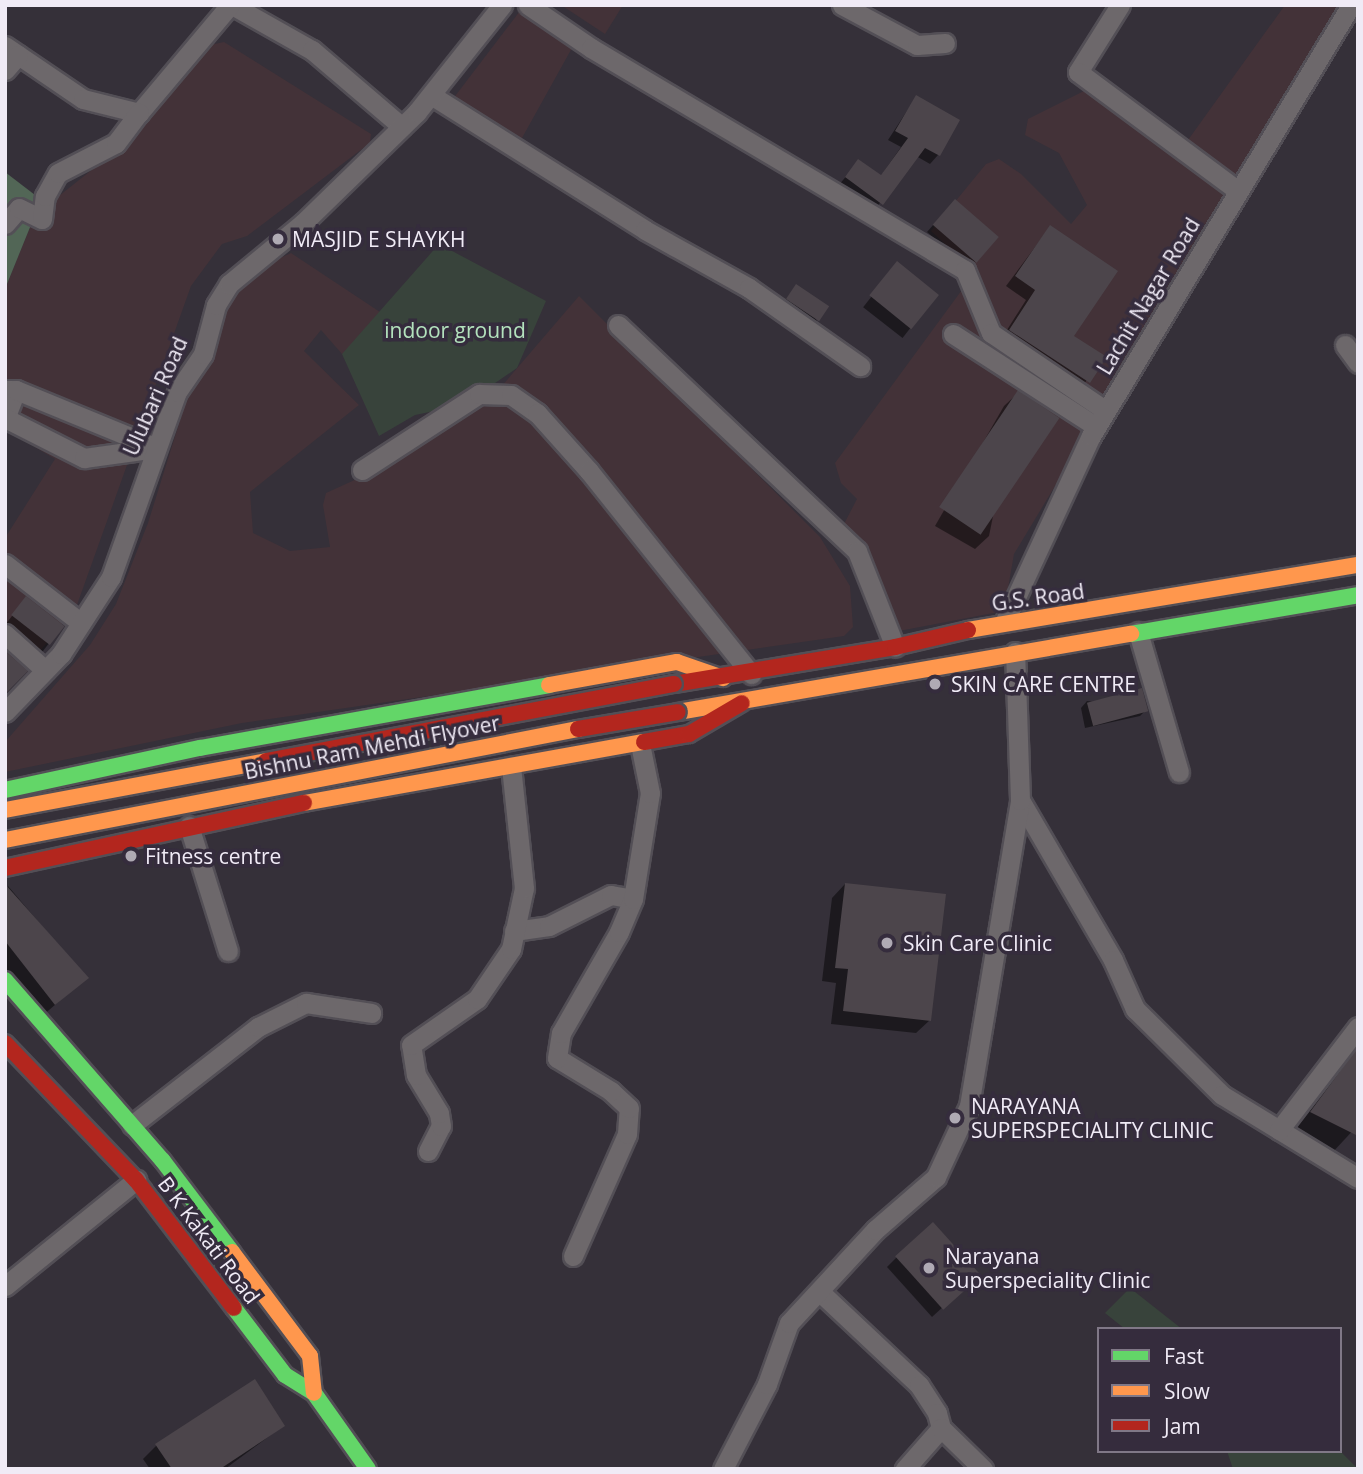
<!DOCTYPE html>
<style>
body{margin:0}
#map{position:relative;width:1363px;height:1474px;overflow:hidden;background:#353039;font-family:"Open Sans",sans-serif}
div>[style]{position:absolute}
.commercial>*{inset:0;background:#433238}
.green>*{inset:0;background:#38433b}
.forest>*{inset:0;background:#526656}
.shadow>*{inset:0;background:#0007;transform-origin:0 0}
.building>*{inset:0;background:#4c454b;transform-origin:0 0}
.roads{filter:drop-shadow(2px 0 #534f56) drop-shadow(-2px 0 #534f56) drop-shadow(0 2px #534f56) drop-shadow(0 -2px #534f56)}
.street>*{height:19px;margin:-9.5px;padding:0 9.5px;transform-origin:9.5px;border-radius:9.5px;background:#6d686b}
.fast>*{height:16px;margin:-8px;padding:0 8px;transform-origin:8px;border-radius:8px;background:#63d668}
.slow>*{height:16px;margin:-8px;padding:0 8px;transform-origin:8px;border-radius:8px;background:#ff974d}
.jam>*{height:16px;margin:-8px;padding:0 8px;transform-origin:8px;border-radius:8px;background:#b3261e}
.bridges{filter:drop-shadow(2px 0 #534f56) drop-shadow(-2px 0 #534f56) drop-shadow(0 2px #534f56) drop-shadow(0 -2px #534f56)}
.slow-bridge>*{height:16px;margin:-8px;padding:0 8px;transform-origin:8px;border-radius:8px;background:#ff974d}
.jam-bridge>*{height:16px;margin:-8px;padding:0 8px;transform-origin:8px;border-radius:8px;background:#b3261e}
.dots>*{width:19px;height:19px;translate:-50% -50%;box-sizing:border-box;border:4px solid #352c3d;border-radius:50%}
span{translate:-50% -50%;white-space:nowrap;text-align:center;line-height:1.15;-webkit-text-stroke:7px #352c3d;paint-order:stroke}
.poi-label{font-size:21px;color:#f0ebf6}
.left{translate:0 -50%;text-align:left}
.street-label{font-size:21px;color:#f0ebf6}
.park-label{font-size:21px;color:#b3e2bd}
.frame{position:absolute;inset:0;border:7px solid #f0ebf6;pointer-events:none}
.legend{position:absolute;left:1097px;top:1327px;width:245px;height:126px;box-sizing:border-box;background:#352c3d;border:2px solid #807887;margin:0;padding:9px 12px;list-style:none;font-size:21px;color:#f0ebf6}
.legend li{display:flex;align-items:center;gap:14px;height:35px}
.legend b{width:35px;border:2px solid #807887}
</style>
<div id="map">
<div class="commercial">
<div style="clip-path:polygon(561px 5px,623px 5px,605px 34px)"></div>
<div style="clip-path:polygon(1285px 5px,1345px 5px,1014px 554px,1004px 611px,899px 631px,890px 624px,882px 587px,861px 548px,834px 524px,844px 524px,857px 499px,841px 483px,835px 463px,967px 283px,971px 268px,931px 231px,986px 164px,999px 159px,1021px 174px,1071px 224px,1087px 205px,1059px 153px,1025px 135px,1028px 119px,1090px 88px,1183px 147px)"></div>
<div style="clip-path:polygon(523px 7px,578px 47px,572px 48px,512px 156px,446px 108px)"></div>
<div style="clip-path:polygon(224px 42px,371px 134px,370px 143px,247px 236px,222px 244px,191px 286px,77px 605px,5px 695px,5px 538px,55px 459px,5px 429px,5px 289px,35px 215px,108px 157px,210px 45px)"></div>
<div style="clip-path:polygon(291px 253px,380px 312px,357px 348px,342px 354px,321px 330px,304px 351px,359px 405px,250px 492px,253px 533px,290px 551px,330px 547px,323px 505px,326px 493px,392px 463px,495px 394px,579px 296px,820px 537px,850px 586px,853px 627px,844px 636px,242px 723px,5px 772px,5px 742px,90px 645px,116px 604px,148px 523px,216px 305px,265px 265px)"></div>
</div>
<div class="green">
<div style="clip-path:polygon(439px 244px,546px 301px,517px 368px,463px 405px,415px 415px,379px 436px,342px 354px)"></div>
<div style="clip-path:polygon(1130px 1288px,1182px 1329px,1125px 1329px,1105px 1313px)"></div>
<div style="clip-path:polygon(1227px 1451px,1340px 1451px,1358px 1469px,1233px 1469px)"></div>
</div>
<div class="forest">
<div style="clip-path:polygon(5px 172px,35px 195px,35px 215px,5px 289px)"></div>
</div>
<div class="shadow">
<div style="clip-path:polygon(916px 97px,958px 120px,938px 155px,930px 164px,916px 156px,873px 212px,838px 186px,859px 161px,880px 177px,901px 147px,888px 140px)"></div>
<div style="clip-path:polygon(949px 207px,975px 262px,969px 268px,927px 232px)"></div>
<div style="clip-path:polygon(1050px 227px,1072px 336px,1104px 357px,1078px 392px,1000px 341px,1026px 300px,1006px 286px)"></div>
<div style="left:897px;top:264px;width:50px;height:55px;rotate:38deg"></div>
<div style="clip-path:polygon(796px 286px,817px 321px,811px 327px,781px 306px)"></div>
<div style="clip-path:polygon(1018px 393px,989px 536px,975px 549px,935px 526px,1004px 406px)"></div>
<div style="left:26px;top:598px;width:46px;height:37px;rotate:38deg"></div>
<div style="clip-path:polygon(1087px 701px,1146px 710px,1140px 716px,1085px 728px,1081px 708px)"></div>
<div style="clip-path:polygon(845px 884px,930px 1020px,916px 1033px,831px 1024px,836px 983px,822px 981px,832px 898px)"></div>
<div style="clip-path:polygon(8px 886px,86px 978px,41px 1017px,5px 972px)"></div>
<div style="clip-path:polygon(1358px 1041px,1358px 1125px,1332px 1153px,1291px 1132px)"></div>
<div style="clip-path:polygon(897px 1257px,968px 1284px,932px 1317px,887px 1267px)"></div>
<div style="clip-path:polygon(283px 1426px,225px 1469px,150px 1469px,143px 1459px,157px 1445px)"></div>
</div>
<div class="building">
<div style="clip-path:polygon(916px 95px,960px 120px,940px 156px,925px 148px,883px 205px,845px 177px,858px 159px,881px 175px,908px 138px,895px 131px)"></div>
<div style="left:955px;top:199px;width:58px;height:34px;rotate:41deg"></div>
<div style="clip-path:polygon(1050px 225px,1118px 271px,1074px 336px,1107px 357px,1090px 383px,1009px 330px,1035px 290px,1015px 276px)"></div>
<div style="left:897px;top:261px;width:54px;height:44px;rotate:39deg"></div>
<div style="left:796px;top:284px;width:40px;height:18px;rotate:34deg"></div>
<div style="left:1018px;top:390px;width:50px;height:141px;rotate:34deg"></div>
<div style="left:26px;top:596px;width:49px;height:24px;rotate:38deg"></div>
<div style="clip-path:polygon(5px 651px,28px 671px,5px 694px)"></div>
<div style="left:1142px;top:688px;width:24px;height:57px;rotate:75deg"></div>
<div style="clip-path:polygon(845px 883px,946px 894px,931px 1021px,843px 1011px,848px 969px,835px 968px)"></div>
<div style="clip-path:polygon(5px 884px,89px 978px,55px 1005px,5px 941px)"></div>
<div style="clip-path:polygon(1358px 1047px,1358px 1136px,1310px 1112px)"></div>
<div style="left:933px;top:1222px;width:72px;height:51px;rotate:48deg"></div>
<div style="clip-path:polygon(255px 1379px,285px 1426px,220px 1469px,172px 1469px,155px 1444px)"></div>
</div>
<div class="roads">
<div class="street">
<div style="left:232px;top:5px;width:92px;rotate:29.4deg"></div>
<div style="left:312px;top:50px;width:118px;rotate:40.5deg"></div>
<div style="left:528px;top:5px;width:76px;rotate:34.3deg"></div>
<div style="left:591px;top:48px;width:435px;rotate:30.7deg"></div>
<div style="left:965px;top:270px;width:68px;rotate:67.6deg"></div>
<div style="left:991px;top:333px;width:139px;rotate:34.1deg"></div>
<div style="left:842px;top:5px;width:85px;rotate:28.1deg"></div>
<div style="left:917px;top:45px;width:28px;rotate:-4deg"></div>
<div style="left:1120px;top:5px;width:79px;rotate:122.1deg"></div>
<div style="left:1078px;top:72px;width:199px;rotate:36.6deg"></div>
<div style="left:5px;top:46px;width:94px;rotate:34.2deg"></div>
<div style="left:83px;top:99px;width:58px;rotate:14deg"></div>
<div style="left:139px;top:113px;width:141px;rotate:-49.9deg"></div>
<div style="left:5px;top:70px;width:20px;rotate:-49deg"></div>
<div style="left:431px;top:95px;width:253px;rotate:32.2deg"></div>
<div style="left:645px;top:230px;width:119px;rotate:29.1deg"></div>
<div style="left:749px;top:288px;width:136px;rotate:35.1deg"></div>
<div style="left:5px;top:224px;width:21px;rotate:-49deg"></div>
<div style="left:19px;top:208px;width:25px;rotate:26deg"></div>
<div style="left:42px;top:219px;width:23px;rotate:-83deg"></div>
<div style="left:45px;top:196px;width:26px;rotate:-61deg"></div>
<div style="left:58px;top:173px;width:65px;rotate:-27.3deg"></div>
<div style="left:116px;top:143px;width:38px;rotate:-53deg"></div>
<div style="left:618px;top:325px;width:329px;rotate:43.4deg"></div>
<div style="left:857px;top:551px;width:103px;rotate:68.4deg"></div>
<div style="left:953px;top:334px;width:171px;rotate:32.9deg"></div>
<div style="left:1345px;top:345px;width:22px;rotate:54deg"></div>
<div style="left:5px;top:390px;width:11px"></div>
<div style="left:16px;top:390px;width:30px;rotate:111deg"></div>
<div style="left:5px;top:418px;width:89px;rotate:26.9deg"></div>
<div style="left:84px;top:458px;width:73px;rotate:-7.9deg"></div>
<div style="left:16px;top:390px;width:150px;rotate:22.3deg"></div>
<div style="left:362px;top:470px;width:140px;rotate:-33deg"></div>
<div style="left:479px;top:394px;width:32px;rotate:2deg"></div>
<div style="left:511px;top:395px;width:32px;rotate:35deg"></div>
<div style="left:537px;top:413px;width:78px;rotate:48.1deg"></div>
<div style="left:589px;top:471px;width:260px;rotate:51.4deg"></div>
<div style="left:5px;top:564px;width:96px;rotate:37.8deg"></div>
<div style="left:1005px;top:621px;width:204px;rotate:-65.1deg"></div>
<div style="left:1091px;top:436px;width:503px;rotate:-58.9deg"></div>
<div style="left:1138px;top:632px;width:146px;rotate:73.7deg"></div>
<div style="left:5px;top:634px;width:54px;rotate:42deg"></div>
<div style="left:5px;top:712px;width:81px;rotate:-46deg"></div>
<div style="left:61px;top:654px;width:92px;rotate:-57deg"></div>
<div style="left:111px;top:577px;width:196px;rotate:-70.4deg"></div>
<div style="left:177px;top:392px;width:46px;rotate:-55.6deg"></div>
<div style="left:203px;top:354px;width:51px;rotate:-75.1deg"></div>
<div style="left:216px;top:305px;width:25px;rotate:-58deg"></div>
<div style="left:229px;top:284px;width:96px;rotate:-39.5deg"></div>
<div style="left:303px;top:223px;width:159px;rotate:-44.2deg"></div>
<div style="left:417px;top:112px;width:137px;rotate:-51.5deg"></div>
<div style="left:1020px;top:800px;width:185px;rotate:59.8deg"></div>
<div style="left:1113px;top:960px;width:54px;rotate:65.8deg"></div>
<div style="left:1135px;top:1009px;width:122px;rotate:44.7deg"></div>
<div style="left:1222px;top:1095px;width:159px;rotate:31.4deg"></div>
<div style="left:189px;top:826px;width:131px;rotate:72.7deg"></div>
<div style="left:514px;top:931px;width:35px;rotate:-8deg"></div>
<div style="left:549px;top:926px;width:69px;rotate:-26.6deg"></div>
<div style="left:611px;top:895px;width:22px;rotate:10deg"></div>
<div style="left:132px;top:1125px;width:160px;rotate:-37.9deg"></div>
<div style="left:258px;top:1027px;width:54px;rotate:-26.6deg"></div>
<div style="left:306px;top:1003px;width:66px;rotate:8.7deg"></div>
<div style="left:1279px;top:1130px;width:130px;rotate:-52.5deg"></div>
<div style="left:428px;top:1151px;width:28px;rotate:-63deg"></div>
<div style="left:441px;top:1126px;width:13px;rotate:-99deg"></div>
<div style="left:439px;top:1113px;width:44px;rotate:-121.2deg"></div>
<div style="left:416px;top:1075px;width:30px;rotate:-99deg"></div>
<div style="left:411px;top:1045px;width:80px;rotate:-34.9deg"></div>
<div style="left:477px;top:999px;width:60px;rotate:-55.8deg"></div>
<div style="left:511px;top:949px;width:62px;rotate:-78deg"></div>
<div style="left:524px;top:888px;width:122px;rotate:-96.1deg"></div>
<div style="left:573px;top:1256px;width:133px;rotate:-66.1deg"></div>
<div style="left:627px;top:1134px;width:26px;rotate:-86deg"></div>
<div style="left:629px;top:1108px;width:25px;rotate:-137deg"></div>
<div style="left:611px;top:1091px;width:63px;rotate:-148.6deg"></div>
<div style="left:557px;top:1058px;width:25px;rotate:-81deg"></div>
<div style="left:561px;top:1033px;width:116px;rotate:-60.1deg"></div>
<div style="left:619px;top:932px;width:36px;rotate:-67deg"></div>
<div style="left:633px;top:899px;width:107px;rotate:-80.9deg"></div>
<div style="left:650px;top:793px;width:50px;rotate:-101.5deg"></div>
<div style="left:5px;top:1286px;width:169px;rotate:-39deg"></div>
<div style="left:820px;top:1292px;width:136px;rotate:43.2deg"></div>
<div style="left:919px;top:1385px;width:33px;rotate:57deg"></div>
<div style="left:937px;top:1413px;width:16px;rotate:75deg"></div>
<div style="left:941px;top:1428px;width:55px;rotate:131.3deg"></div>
<div style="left:941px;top:1428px;width:59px;rotate:44.3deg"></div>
<div style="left:723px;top:1469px;width:96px;rotate:-62.6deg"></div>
<div style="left:767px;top:1384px;width:65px;rotate:-70.2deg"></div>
<div style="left:789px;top:1323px;width:127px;rotate:-47.2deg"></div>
<div style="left:875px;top:1230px;width:81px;rotate:-41deg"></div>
<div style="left:936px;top:1177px;width:78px;rotate:-65.1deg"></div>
<div style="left:969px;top:1106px;width:310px;rotate:-80.5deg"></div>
<div style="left:1020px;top:800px;width:148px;rotate:-91.9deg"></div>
</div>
<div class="fast">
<div style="left:1131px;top:634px;width:230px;rotate:-9.7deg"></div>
<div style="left:5px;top:790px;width:199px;rotate:-12.2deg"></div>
<div style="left:200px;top:748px;width:355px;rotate:-10.2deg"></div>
<div style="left:5px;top:980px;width:240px;rotate:48.9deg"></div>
<div style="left:163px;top:1161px;width:114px;rotate:52.8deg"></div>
<div style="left:234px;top:1308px;width:84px;rotate:52.7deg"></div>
<div style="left:285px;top:1375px;width:34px;rotate:32deg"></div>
<div style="left:314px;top:1393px;width:93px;rotate:54.6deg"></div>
</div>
<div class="slow">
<div style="left:968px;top:630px;width:395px;rotate:-9.5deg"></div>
<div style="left:549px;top:685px;width:130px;rotate:-10.2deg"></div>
<div style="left:677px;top:662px;width:49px;rotate:19.2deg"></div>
<div style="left:678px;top:712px;width:460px;rotate:-9.8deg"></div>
<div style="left:304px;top:803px;width:345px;rotate:-10.2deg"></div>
<div style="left:232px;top:1252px;width:130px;rotate:53.1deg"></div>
<div style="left:310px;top:1356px;width:37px;rotate:84deg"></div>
</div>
<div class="jam">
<div style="left:674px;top:684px;width:224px;rotate:-9.5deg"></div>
<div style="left:895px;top:647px;width:75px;rotate:-13.1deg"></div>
<div style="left:644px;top:742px;width:46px;rotate:-10.1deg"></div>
<div style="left:689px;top:734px;width:61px;rotate:-30.3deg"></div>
<div style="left:5px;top:868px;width:306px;rotate:-12.3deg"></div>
<div style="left:5px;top:1043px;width:190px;rotate:46.3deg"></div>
<div style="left:136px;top:1180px;width:161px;rotate:52.6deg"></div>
</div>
</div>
<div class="bridges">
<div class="slow-bridge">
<div style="left:5px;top:810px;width:266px;rotate:-10.6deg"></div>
<div style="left:5px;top:840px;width:584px;rotate:-10.96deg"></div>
</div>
<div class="jam-bridge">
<div style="left:578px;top:729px;width:101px;rotate:-9.6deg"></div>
<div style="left:266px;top:761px;width:415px;rotate:-10.7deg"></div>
</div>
</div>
<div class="dots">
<div style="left:278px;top:239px;background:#afaab4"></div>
<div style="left:935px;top:684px;background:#afaab4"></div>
<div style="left:131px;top:856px;background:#afaab4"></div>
<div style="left:887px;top:943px;background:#afaab4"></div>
<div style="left:955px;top:1118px;background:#afaab4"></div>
<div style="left:929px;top:1268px;background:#afaab4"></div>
</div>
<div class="poi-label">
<span class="left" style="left:292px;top:239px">MASJID E SHAYKH</span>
<span class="left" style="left:951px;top:684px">SKIN CARE CENTRE</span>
<span class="left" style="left:145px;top:856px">Fitness centre</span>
<span class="left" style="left:903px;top:943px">Skin Care Clinic</span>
<span class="left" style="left:971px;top:1118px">NARAYANA<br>SUPERSPECIALITY CLINIC</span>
<span class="left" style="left:945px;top:1268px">Narayana<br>Superspeciality Clinic</span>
</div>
<div class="street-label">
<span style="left:1148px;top:296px;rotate:-59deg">Lachit Nagar Road</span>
<span style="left:155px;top:396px;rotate:-66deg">Ulubari Road</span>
<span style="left:1038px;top:597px;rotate:-8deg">G.S. Road</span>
<span style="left:372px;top:747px;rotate:-11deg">Bishnu Ram Mehdi Flyover</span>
<span style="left:209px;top:1240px;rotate:53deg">B K Kakati Road</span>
</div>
<div class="park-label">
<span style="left:455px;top:330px">indoor ground</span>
</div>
<div class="frame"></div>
<ul class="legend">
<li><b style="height:9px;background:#63d668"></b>Fast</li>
<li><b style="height:9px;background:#ff974d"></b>Slow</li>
<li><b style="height:9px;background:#b3261e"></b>Jam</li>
</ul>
</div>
